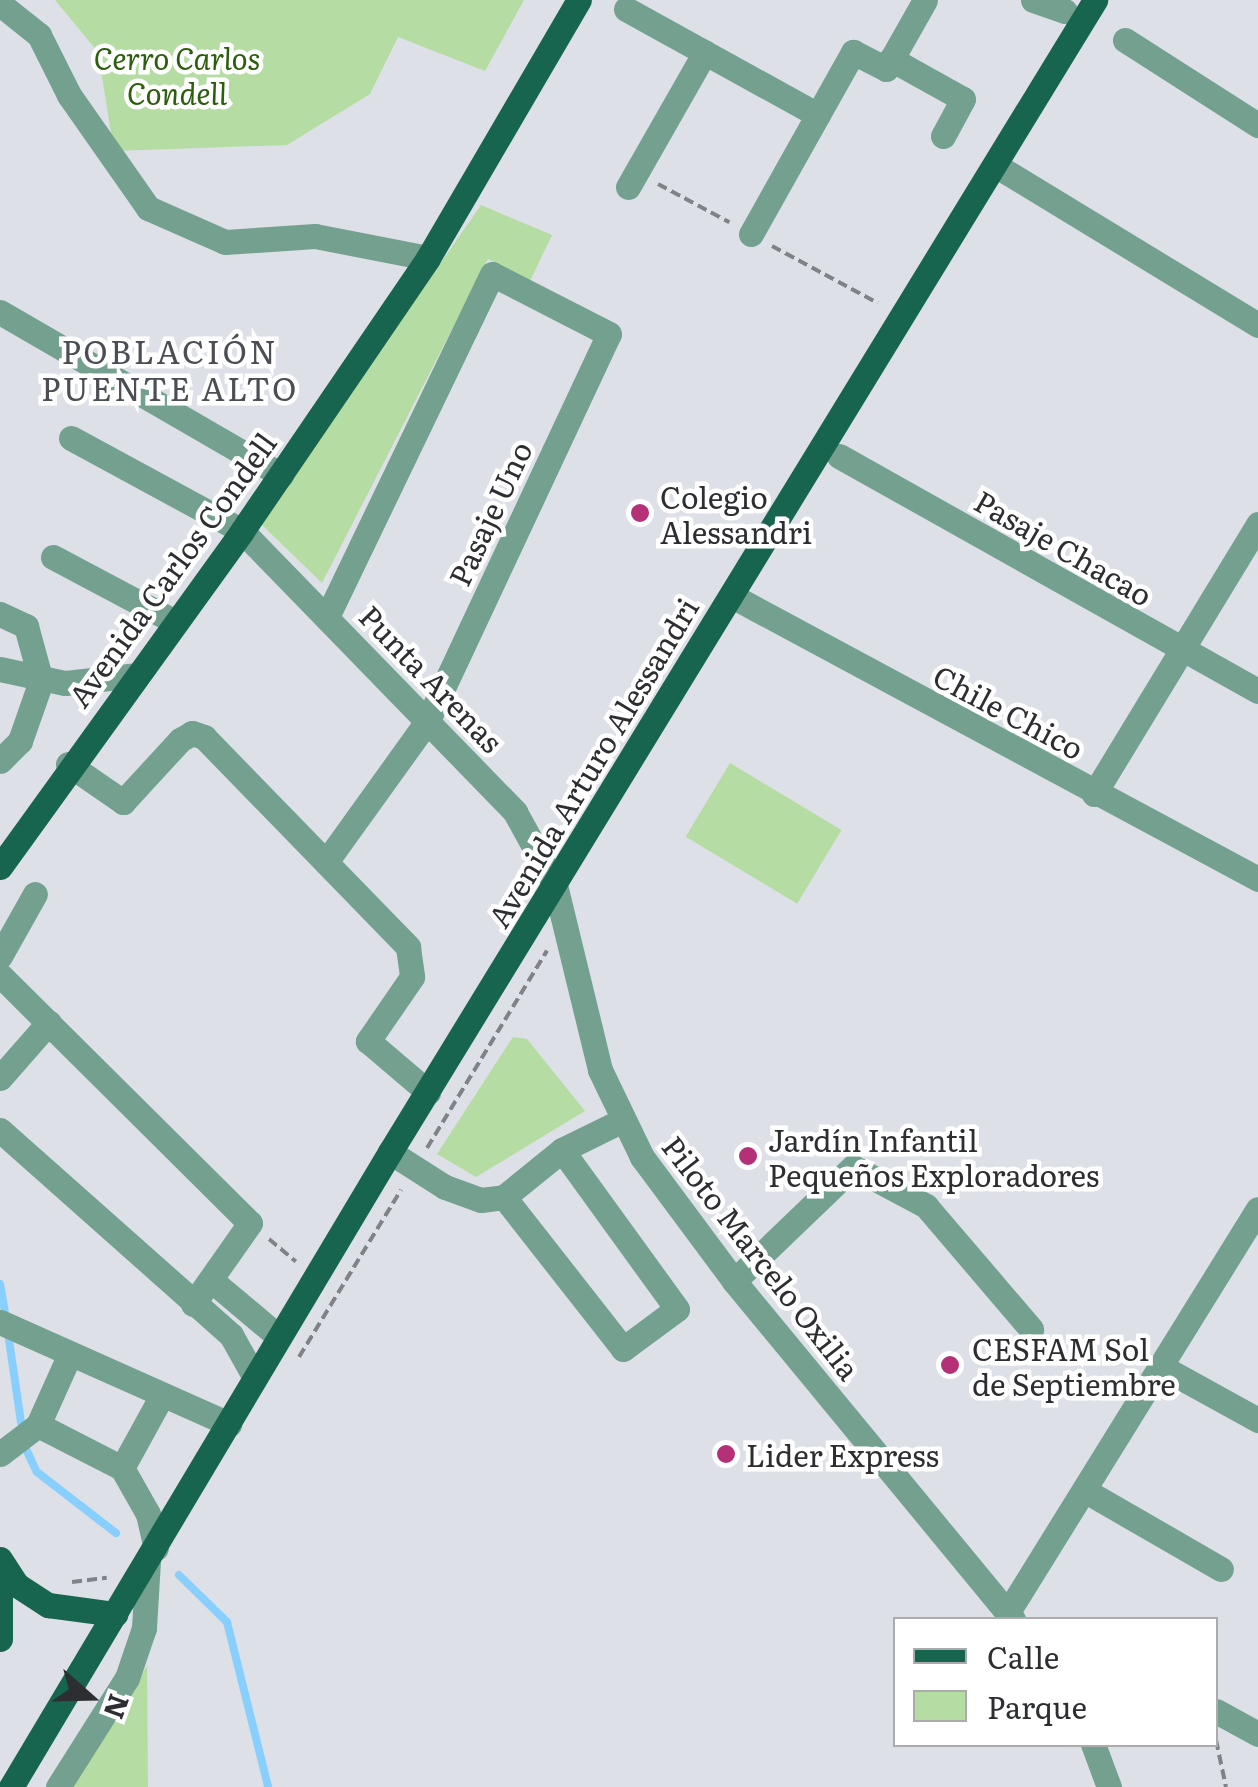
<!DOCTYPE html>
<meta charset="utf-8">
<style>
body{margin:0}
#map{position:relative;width:1258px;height:1787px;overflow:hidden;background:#dde0e7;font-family:Literata,serif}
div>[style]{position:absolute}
.green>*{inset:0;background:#b4dca3;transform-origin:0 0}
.stream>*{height:8px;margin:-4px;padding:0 4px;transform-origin:4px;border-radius:4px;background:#88cffd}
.path>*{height:4px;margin-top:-2px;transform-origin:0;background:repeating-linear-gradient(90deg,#808287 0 10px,transparent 0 15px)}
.minor>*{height:25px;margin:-12.5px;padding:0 12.5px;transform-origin:12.5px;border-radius:12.5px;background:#73a08f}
.major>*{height:25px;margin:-12.5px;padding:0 12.5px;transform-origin:12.5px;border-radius:12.5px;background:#18654f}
.dots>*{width:28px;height:28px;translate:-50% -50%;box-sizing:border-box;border:5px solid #fff;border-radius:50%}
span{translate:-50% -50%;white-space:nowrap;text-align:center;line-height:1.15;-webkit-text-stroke:9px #fff;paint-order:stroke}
.park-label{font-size:30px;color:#2d5e0e;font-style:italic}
.poi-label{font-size:30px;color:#2d2e31}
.left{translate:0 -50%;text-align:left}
.street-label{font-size:30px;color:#2d2e31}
.neighbourhood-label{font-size:32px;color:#4b4e54;letter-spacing:2.5px}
.legend{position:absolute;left:893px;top:1617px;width:325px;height:130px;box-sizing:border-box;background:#fff;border:2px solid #ababad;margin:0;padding:12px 18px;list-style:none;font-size:30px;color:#2d2e31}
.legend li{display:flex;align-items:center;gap:20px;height:50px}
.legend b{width:50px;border:2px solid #ababad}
.north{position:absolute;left:40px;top:1647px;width:100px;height:100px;-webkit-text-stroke:8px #fff;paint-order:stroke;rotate:110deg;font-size:28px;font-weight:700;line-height:40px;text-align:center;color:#2d2e31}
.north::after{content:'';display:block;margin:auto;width:35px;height:45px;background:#2d2e31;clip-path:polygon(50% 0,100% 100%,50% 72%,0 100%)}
</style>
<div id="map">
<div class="green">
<div style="clip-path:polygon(55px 0,524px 0,485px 71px,398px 37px,370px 94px,287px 145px,114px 151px,98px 52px)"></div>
<div style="clip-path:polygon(481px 205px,552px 235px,530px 281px,488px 259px,322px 583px,260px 523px)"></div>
<div style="left:730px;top:763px;width:130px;height:86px;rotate:31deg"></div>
<div style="clip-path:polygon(513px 1037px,527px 1039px,585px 1111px,476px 1177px,437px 1154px)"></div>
<div style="clip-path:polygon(147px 1666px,148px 1787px,73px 1787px)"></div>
</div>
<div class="stream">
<div style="left:0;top:1284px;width:27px;rotate:80deg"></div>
<div style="left:9px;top:1340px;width:83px;rotate:81.7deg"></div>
<div style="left:27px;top:1451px;width:23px;rotate:65deg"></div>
<div style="left:37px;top:1472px;width:100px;rotate:37.7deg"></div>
<div style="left:179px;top:1575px;width:67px;rotate:44.4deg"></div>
<div style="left:227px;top:1622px;width:170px;rotate:76deg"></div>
</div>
<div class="path">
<div style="left:658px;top:184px;width:81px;rotate:28.2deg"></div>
<div style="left:772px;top:246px;width:120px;rotate:28.3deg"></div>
<div style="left:167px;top:589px;width:30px;rotate:-53deg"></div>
<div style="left:123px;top:650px;width:25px;rotate:-56deg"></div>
<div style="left:427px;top:1148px;width:231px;rotate:-58.7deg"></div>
<div style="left:269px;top:1239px;width:35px;rotate:40deg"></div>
<div style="left:299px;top:1357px;width:196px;rotate:-58.6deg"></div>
<div style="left:72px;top:1582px;width:35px;rotate:-7deg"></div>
<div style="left:1216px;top:1740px;width:48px;rotate:78deg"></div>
</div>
<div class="minor">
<div style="left:1033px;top:0;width:34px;rotate:19deg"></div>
<div style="left:0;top:4px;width:50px;rotate:38.5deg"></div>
<div style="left:39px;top:35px;width:67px;rotate:63.4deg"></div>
<div style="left:69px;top:95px;width:138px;rotate:55deg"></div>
<div style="left:148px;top:208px;width:84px;rotate:23.8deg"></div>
<div style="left:225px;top:242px;width:90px;rotate:-3.8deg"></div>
<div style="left:315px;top:236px;width:115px;rotate:11deg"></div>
<div style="left:626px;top:9px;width:219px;rotate:28.9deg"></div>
<div style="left:1125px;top:40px;width:158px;rotate:32.6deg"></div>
<div style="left:891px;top:59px;width:82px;rotate:29.1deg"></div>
<div style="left:963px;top:99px;width:42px;rotate:118.4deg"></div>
<div style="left:995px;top:165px;width:308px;rotate:31.3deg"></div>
<div style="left:628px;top:187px;width:155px;rotate:-60.3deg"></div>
<div style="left:751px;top:234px;width:209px;rotate:-60.7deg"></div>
<div style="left:853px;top:52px;width:37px;rotate:27deg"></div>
<div style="left:886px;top:69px;width:79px;rotate:-60.5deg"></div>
<div style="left:0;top:312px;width:325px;rotate:30.1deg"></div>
<div style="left:71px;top:438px;width:195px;rotate:28.5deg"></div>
<div style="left:242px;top:531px;width:392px;rotate:45.8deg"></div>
<div style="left:515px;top:812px;width:83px;rotate:61.3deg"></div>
<div style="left:555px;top:885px;width:190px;rotate:76.3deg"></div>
<div style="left:600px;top:1070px;width:97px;rotate:64.2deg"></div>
<div style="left:642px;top:1157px;width:154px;rotate:53.4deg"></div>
<div style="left:734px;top:1281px;width:439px;rotate:50.5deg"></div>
<div style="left:839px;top:456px;width:480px;rotate:29.3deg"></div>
<div style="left:53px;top:557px;width:138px;rotate:28deg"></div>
<div style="left:732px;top:596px;width:597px;rotate:28.28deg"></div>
<div style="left:0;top:614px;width:29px;rotate:25deg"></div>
<div style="left:26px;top:626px;width:57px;rotate:74.7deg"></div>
<div style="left:41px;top:681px;width:64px;rotate:109.3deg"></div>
<div style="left:20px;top:741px;width:28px;rotate:135deg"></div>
<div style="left:0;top:669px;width:66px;rotate:12.2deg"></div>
<div style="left:65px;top:683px;width:71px;rotate:-6.4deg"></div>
<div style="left:68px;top:764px;width:67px;rotate:34.6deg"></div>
<div style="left:123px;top:802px;width:84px;rotate:-47.4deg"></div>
<div style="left:180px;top:740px;width:14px;rotate:-30deg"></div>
<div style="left:192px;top:733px;width:13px;rotate:18deg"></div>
<div style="left:204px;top:737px;width:293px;rotate:45.8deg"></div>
<div style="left:408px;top:947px;width:30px;rotate:82deg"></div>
<div style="left:412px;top:977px;width:78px;rotate:124.5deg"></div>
<div style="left:368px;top:1041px;width:79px;rotate:40.4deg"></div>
<div style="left:1094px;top:794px;width:316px;rotate:-58.7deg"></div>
<div style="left:326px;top:862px;width:175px;rotate:-54.3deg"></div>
<div style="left:428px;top:720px;width:426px;rotate:-64.9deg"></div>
<div style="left:609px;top:334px;width:131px;rotate:-152.9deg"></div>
<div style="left:492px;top:274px;width:381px;rotate:115.7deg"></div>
<div style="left:0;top:956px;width:71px;rotate:-60.6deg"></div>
<div style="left:0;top:975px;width:352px;rotate:44.8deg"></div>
<div style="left:250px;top:1223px;width:99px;rotate:125.1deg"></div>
<div style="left:0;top:1078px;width:74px;rotate:-48.8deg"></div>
<div style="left:0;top:1130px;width:309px;rotate:41.6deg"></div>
<div style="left:231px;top:1335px;width:49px;rotate:60.8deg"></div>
<div style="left:390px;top:1152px;width:65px;rotate:32.5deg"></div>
<div style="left:445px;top:1187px;width:38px;rotate:20deg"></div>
<div style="left:481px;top:1200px;width:23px;rotate:-7deg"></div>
<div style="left:504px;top:1197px;width:75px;rotate:-39deg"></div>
<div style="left:562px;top:1150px;width:66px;rotate:-26.2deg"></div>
<div style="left:504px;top:1197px;width:193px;rotate:51.9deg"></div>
<div style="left:623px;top:1349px;width:67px;rotate:-36.5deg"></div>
<div style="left:677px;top:1309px;width:196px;rotate:-125.9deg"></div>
<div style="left:211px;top:1280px;width:89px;rotate:40deg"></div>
<div style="left:734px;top:1281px;width:165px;rotate:-43.8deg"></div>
<div style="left:853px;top:1167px;width:83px;rotate:28.1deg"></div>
<div style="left:926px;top:1206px;width:162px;rotate:49.5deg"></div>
<div style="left:0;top:1322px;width:251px;rotate:24deg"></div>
<div style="left:1160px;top:1366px;width:112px;rotate:28.9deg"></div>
<div style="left:38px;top:1425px;width:94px;rotate:27.1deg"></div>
<div style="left:122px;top:1468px;width:53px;rotate:60.5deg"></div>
<div style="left:148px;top:1514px;width:35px;rotate:77deg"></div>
<div style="left:0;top:1454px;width:48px;rotate:-37.3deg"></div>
<div style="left:38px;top:1425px;width:76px;rotate:-65.8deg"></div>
<div style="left:122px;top:1468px;width:79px;rotate:-61.2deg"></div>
<div style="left:1084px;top:1490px;width:158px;rotate:30deg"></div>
<div style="left:1008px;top:1612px;width:474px;rotate:-58.2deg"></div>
<div style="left:1216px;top:1711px;width:48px;rotate:28.7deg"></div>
<div style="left:1093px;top:1744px;width:46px;rotate:69.6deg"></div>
<div style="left:58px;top:1787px;width:129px;rotate:-57.7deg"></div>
<div style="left:127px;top:1678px;width:53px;rotate:-71.2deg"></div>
<div style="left:144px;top:1628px;width:67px;rotate:-86.6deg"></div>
</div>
<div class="major">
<div style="left:0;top:867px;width:414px;rotate:-54.2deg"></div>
<div style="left:242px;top:531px;width:330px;rotate:-55.7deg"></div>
<div style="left:428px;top:258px;width:299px;rotate:-59.7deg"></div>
<div style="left:0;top:1559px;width:31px;rotate:57deg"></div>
<div style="left:17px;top:1585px;width:37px;rotate:33deg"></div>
<div style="left:48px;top:1605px;width:68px;rotate:7.7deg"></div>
<div style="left:0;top:1584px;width:55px;rotate:90deg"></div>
<div style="left:11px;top:1787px;width:740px;rotate:-59.17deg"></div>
<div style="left:390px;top:1152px;width:1351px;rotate:-58.53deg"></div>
</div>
<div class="dots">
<div style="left:640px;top:513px;background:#b53177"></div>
<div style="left:748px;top:1156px;background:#b53177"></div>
<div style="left:950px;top:1365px;background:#b53177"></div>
<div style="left:726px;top:1454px;background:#b53177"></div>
</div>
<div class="park-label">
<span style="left:177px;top:74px">Cerro Carlos<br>Condell</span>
</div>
<div class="poi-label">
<span class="left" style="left:660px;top:513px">Colegio<br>Alessandri</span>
<span class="left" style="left:768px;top:1156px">Jardín Infantil<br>Pequeños Exploradores</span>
<span class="left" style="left:972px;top:1365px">CESFAM Sol<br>de Septiembre</span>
<span class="left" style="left:746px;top:1454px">Lider Express</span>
</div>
<div class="street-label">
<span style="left:489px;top:513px;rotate:-65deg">Pasaje Uno</span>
<span style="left:1064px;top:547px;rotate:30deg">Pasaje Chacao</span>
<span style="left:171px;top:569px;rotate:-54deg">Avenida Carlos Condell</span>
<span style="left:432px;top:678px;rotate:46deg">Punta Arenas</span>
<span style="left:1009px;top:711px;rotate:28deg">Chile Chico</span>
<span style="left:592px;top:762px;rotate:-59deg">Avenida Arturo Alessandri</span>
<span style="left:762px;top:1257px;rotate:52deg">Piloto Marcelo Oxilia</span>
</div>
<div class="neighbourhood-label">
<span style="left:170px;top:369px">POBLACIÓN<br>PUENTE ALTO</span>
</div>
<ul class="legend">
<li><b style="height:12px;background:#18654f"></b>Calle</li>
<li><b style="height:28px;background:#b4dca3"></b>Parque</li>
</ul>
<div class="north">N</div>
</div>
